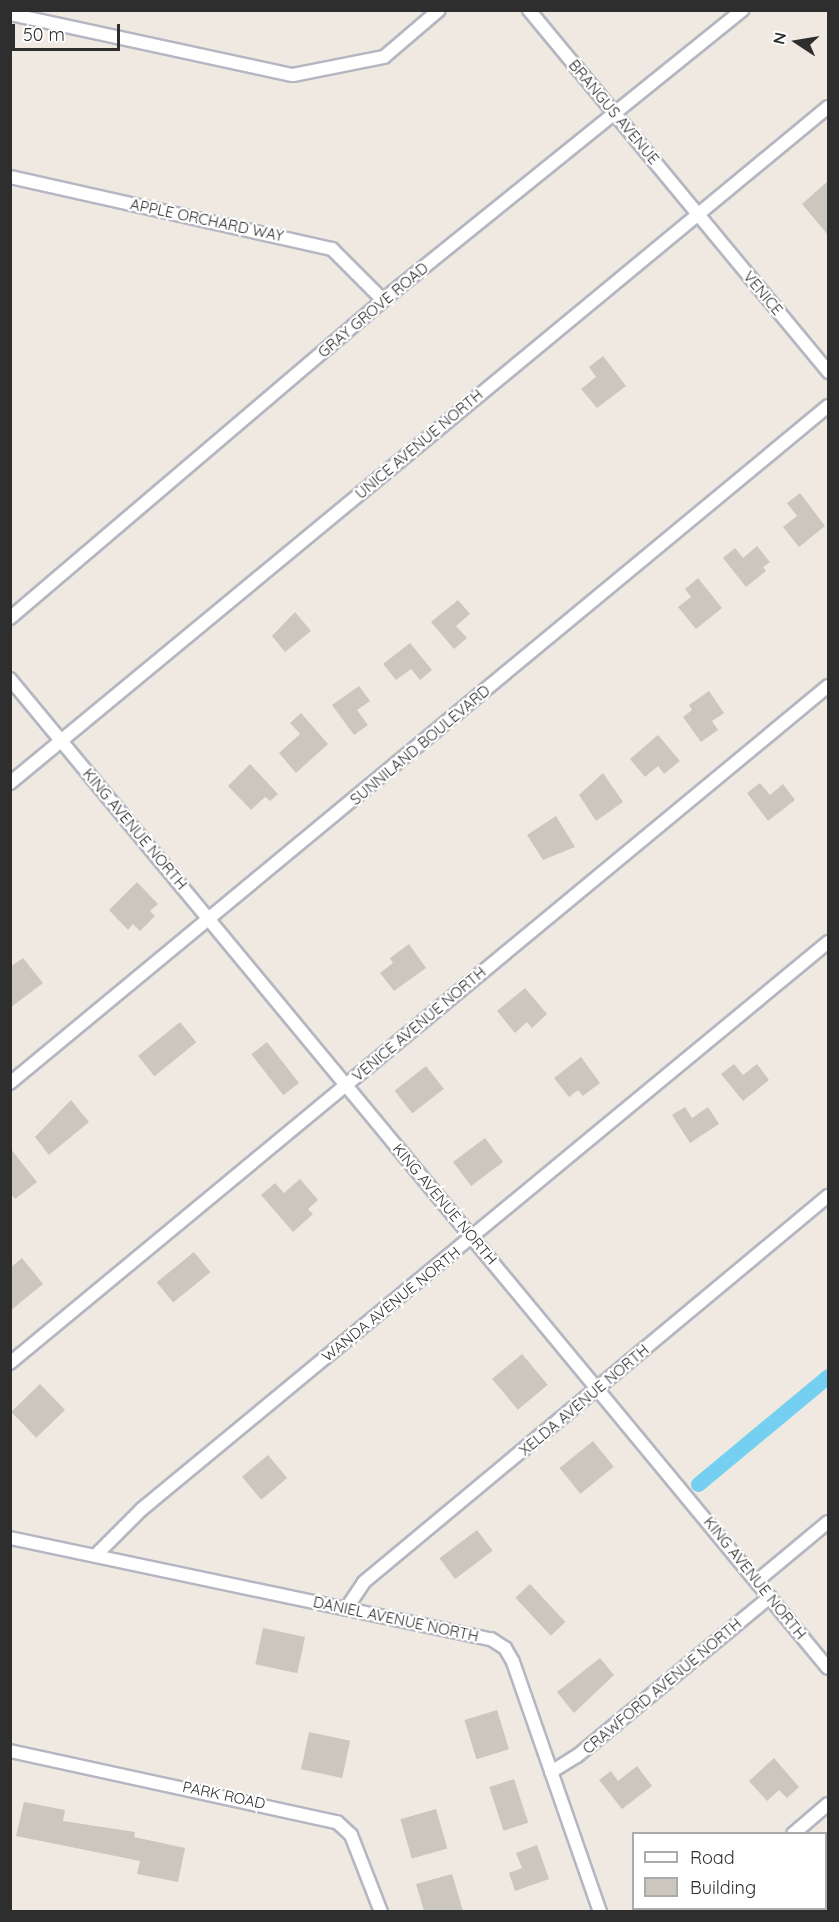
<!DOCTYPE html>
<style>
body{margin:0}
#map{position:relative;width:839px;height:1922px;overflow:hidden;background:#efe9e1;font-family:Quicksand,sans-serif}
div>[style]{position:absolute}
.canal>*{height:15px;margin:-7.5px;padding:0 7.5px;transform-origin:7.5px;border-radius:7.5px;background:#75cff0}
.building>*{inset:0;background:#cbc7bf;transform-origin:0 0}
.roads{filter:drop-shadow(2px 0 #b4b7c1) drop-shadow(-2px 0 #b4b7c1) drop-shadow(0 2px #b4b7c1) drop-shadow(0 -2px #b4b7c1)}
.minor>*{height:12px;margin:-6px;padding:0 6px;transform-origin:6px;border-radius:6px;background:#fff}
span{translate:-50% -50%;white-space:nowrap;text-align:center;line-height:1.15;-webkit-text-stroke:4.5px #fff;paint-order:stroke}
.street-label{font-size:15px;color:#2e2e2e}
.frame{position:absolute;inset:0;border:12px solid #2e2e2e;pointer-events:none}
.legend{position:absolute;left:632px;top:1832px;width:195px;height:78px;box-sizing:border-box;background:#fff;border:2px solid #ababab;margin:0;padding:8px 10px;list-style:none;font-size:18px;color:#2e2e2e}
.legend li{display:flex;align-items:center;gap:12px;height:30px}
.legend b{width:30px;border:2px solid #ababab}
.north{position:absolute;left:767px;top:12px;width:60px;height:60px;-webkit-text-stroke:4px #fff;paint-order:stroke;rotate:282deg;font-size:16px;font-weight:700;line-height:24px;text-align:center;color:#2e2e2e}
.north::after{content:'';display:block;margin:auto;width:21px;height:27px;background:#2e2e2e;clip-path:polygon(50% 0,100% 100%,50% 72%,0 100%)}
.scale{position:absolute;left:12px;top:24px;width:108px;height:27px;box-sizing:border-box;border:3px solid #2e2e2e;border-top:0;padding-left:8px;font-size:18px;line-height:21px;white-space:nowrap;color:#2e2e2e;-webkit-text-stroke:4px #fff;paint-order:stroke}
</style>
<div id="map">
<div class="canal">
<div style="left:698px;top:1484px;width:169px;rotate:-39.7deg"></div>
</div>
<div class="building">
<div style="clip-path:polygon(828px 181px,828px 235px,802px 204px)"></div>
<div style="clip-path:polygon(603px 356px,626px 386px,597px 408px,581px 389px,596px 377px,589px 367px)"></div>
<div style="clip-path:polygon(800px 493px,825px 526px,799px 547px,783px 527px,797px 516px,787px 503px)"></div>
<div style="clip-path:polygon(757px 546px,770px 562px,763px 567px,766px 571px,746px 587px,723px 558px,735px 548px,743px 558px)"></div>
<div style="clip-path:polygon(698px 578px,722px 608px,696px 629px,678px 607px,691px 597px,685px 589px)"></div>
<div style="clip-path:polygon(458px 600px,470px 614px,456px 626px,467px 638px,454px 649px,431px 622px)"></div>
<div style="clip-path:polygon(295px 612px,311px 631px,285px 652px,272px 636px)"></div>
<div style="clip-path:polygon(410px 643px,432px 670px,420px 680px,411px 669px,396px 680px,383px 664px)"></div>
<div style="clip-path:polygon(359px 686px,370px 701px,357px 710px,368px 725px,354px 735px,332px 705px)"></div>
<div style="clip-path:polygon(709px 691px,724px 713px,712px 721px,718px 730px,701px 742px,683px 717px,692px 710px,689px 705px)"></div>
<div style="clip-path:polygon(301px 713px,328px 744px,296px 773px,279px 753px,300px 734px,290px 723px)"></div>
<div style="clip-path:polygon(658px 735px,680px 761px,664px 774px,658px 766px,645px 777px,630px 759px)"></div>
<div style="clip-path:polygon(250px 764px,278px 794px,270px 801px,265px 797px,251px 810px,228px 786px)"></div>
<div style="clip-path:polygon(603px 773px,623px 802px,596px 821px,579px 795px)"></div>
<div style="clip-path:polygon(760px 783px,770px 795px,783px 784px,795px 800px,768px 821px,747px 793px)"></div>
<div style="clip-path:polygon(556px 816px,575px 847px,543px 860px,527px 835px)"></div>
<div style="clip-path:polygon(137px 882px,158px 904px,150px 911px,155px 916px,140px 931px,133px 924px,128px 930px,109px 910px)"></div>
<div style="clip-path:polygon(409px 944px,426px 968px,394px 991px,380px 973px,393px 963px,390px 958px)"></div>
<div style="clip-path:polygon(23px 958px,43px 983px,10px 1008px,10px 967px)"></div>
<div style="clip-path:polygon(525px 988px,547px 1014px,532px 1028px,527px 1022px,515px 1033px,497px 1011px)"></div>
<div style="left:180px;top:1022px;width:26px;height:54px;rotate:51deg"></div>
<div style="left:267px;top:1042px;width:52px;height:20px;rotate:52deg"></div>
<div style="clip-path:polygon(581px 1057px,600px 1083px,583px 1096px,578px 1090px,569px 1097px,554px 1078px)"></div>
<div style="clip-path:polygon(734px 1064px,743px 1075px,757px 1064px,769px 1080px,743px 1101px,721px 1074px)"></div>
<div style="left:426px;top:1066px;width:29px;height:40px;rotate:52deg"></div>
<div style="clip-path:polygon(71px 1100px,89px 1122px,49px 1155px,35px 1137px)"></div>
<div style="clip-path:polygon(685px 1107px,692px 1118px,708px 1107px,719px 1124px,690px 1143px,672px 1115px)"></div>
<div style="left:485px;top:1138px;width:30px;height:40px;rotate:53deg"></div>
<div style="clip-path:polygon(10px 1148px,37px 1182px,15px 1199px,10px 1193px)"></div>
<div style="clip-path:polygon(300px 1179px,318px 1200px,308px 1209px,313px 1214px,293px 1232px,261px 1195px,275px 1183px,284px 1193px)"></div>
<div style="left:194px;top:1252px;width:26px;height:48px;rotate:51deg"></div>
<div style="clip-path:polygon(22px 1258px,43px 1284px,10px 1311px,10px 1268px)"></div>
<div style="left:522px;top:1354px;width:40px;height:39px;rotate:50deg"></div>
<div style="left:40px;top:1384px;width:36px;height:40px;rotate:46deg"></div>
<div style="left:593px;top:1441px;width:33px;height:43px;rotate:51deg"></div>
<div style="left:268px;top:1455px;width:30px;height:34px;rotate:50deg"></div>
<div style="left:477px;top:1530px;width:26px;height:47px;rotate:53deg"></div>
<div style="left:530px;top:1584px;width:52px;height:20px;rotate:47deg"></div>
<div style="left:263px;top:1628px;width:43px;height:37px;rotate:12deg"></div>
<div style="clip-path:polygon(600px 1658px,614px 1675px,574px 1713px,557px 1692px)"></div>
<div style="left:497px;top:1710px;width:41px;height:34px;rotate:73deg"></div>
<div style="left:309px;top:1732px;width:42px;height:38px;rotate:12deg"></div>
<div style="clip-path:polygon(774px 1758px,799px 1787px,787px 1798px,779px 1790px,767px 1801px,749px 1781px)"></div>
<div style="clip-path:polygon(637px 1766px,652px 1786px,622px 1809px,599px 1780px,611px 1771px,618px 1781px)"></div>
<div style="left:514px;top:1779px;width:46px;height:26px;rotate:72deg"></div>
<div style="clip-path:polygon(24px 1802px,65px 1810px,63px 1821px,135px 1832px,134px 1837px,185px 1848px,178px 1882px,137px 1874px,140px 1861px,16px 1836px)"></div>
<div style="left:436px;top:1809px;width:41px;height:37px;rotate:74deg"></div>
<div style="clip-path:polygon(537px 1845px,549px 1879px,515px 1891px,509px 1873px,522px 1868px,516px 1853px)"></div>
<div style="clip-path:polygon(452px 1874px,463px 1911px,424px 1911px,416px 1884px)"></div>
</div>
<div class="roads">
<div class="minor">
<div style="left:529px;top:10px;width:470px;rotate:50.4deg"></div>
<div style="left:10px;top:14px;width:289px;rotate:12.2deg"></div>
<div style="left:293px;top:75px;width:93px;rotate:-11.2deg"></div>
<div style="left:384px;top:57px;width:72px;rotate:-40.5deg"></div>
<div style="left:10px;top:177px;width:330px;rotate:12.6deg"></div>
<div style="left:332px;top:249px;width:72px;rotate:45deg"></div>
<div style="left:10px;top:618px;width:490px;rotate:-40.4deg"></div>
<div style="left:383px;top:300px;width:462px;rotate:-38.9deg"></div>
<div style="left:10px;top:679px;width:1283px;rotate:50.41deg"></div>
<div style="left:10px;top:783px;width:1061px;rotate:-39.57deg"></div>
<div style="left:10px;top:1083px;width:1062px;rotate:-39.61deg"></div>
<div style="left:10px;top:1363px;width:1062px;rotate:-39.61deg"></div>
<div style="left:10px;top:1538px;width:491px;rotate:11.9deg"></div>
<div style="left:491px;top:1639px;width:17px;rotate:33deg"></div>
<div style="left:505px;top:1648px;width:16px;rotate:60deg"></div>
<div style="left:513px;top:1662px;width:265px;rotate:70.8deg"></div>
<div style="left:96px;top:1555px;width:65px;rotate:-45deg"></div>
<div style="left:142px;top:1509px;width:890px;rotate:-39.57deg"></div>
<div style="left:757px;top:1581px;width:92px;rotate:-39.7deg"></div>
<div style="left:346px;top:1609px;width:32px;rotate:-56deg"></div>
<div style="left:364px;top:1582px;width:604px;rotate:-39.76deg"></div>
<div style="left:10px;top:1751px;width:335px;rotate:12.3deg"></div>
<div style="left:337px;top:1822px;width:19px;rotate:43deg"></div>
<div style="left:351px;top:1835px;width:83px;rotate:68.7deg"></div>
<div style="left:551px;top:1772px;width:31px;rotate:-32deg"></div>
<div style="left:577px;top:1756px;width:250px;rotate:-39.5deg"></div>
<div style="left:793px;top:1834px;width:46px;rotate:-40.6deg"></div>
<div style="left:699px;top:1912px;width:6px;rotate:-45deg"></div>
</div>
</div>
<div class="street-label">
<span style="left:614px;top:112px;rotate:50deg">BRANGUS AVENUE</span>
<span style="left:207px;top:220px;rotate:12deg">APPLE ORCHARD WAY</span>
<span style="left:763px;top:293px;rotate:50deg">VENICE</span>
<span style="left:373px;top:310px;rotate:-40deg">GRAY GROVE ROAD</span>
<span style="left:419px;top:444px;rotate:-40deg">UNICE AVENUE NORTH</span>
<span style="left:420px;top:745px;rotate:-40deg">SUNNILAND BOULEVARD</span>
<span style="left:135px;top:829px;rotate:50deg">KING AVENUE NORTH</span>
<span style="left:419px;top:1024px;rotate:-40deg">VENICE AVENUE NORTH</span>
<span style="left:445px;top:1204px;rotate:50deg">KING AVENUE NORTH</span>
<span style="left:391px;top:1304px;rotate:-39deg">WANDA AVENUE NORTH</span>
<span style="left:584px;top:1400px;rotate:-40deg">XELDA AVENUE NORTH</span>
<span style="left:755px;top:1578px;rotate:51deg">KING AVENUE NORTH</span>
<span style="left:396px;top:1619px;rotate:12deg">DANIEL AVENUE NORTH</span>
<span style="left:662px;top:1686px;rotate:-40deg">CRAWFORD AVENUE NORTH</span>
<span style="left:224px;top:1795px;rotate:12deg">PARK ROAD</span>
</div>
<div class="frame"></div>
<ul class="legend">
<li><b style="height:8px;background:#fff"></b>Road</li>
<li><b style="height:16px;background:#cbc7bf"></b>Building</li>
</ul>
<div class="north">N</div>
<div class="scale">50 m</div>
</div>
